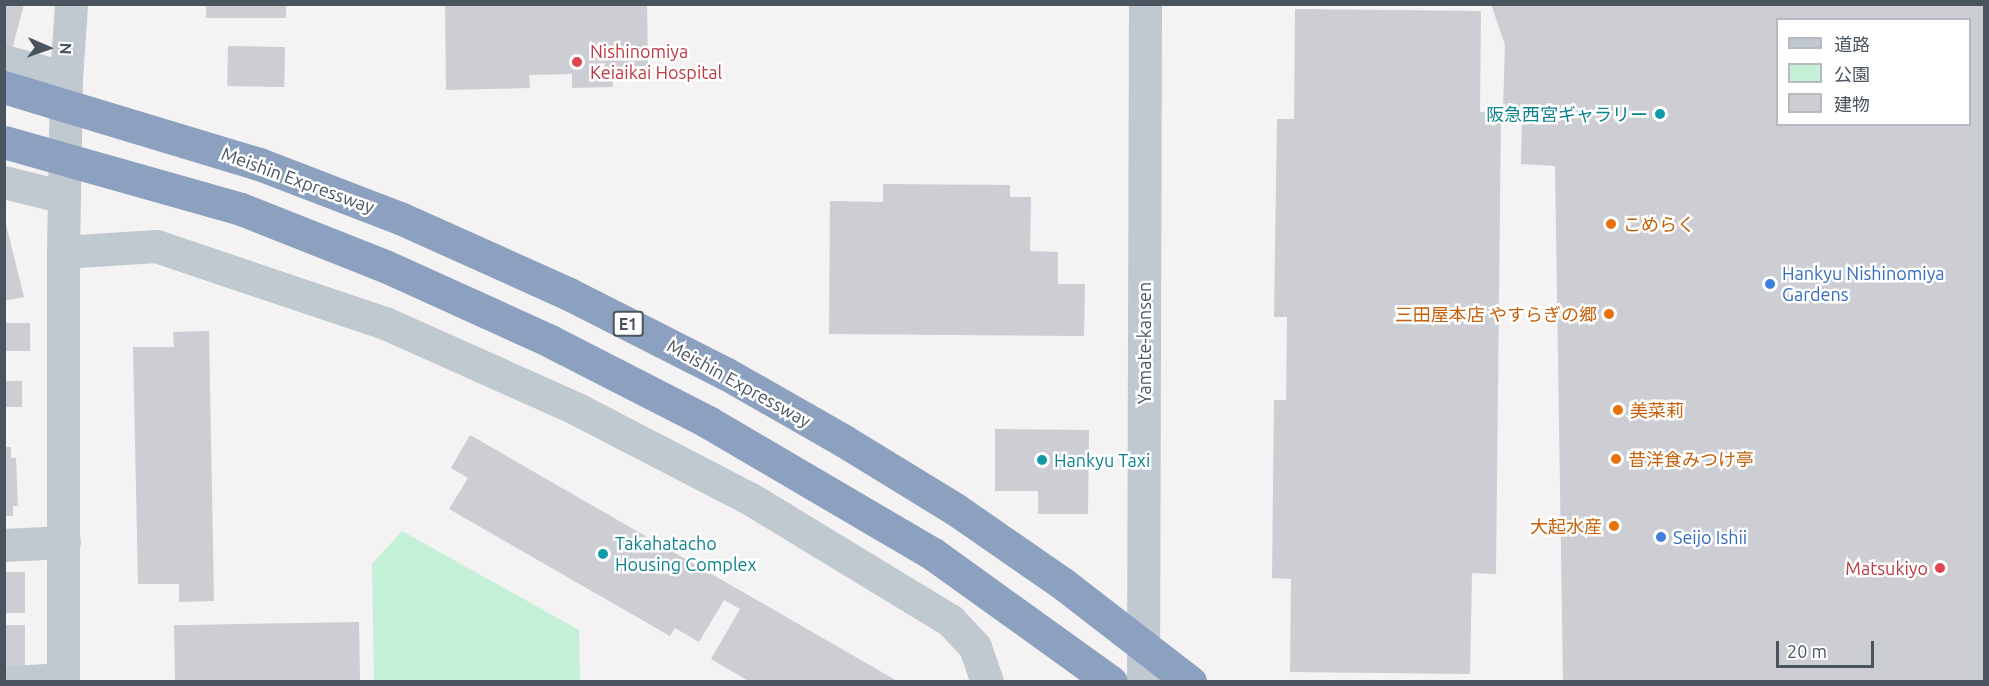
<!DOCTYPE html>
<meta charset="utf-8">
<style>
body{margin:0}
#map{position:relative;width:1989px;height:686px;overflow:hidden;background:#f4f2f2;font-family:Ubuntu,"Noto Sans JP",sans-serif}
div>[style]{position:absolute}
.green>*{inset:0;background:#c3f0d7}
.building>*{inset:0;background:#ccced4;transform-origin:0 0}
.minor>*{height:33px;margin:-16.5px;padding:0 16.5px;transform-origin:16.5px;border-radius:16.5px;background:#c0c8d0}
.tertiary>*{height:33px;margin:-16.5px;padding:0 16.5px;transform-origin:16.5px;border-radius:16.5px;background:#c0c8d0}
.motorway>*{height:33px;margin:-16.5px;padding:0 16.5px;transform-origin:16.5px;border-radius:16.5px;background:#8ba1bf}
.dots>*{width:16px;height:16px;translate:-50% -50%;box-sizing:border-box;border:3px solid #fff;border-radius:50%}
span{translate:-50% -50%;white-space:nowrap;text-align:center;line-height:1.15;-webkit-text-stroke:5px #fff;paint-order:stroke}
.shield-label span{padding:2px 4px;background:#fff;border:2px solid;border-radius:4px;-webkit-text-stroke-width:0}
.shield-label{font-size:16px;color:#4a545f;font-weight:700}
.health-label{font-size:18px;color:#be3a42}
.left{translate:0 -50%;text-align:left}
.right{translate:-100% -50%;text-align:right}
.culture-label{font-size:18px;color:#0d838f}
.street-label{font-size:18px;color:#4a545f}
.food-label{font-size:18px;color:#c56008}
.shop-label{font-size:18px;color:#366cbe}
.frame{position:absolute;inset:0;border:6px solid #4a545f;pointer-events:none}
.legend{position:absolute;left:1776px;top:18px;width:195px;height:108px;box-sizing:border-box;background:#fff;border:2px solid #b7bbbf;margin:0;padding:8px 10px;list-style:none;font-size:18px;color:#4a545f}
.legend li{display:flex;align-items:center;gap:12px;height:30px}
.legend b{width:30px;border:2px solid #b7bbbf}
.north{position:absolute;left:18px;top:18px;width:60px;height:60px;-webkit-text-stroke:4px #fff;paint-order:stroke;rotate:92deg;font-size:16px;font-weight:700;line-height:24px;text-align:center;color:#4a545f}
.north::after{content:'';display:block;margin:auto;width:21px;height:27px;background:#4a545f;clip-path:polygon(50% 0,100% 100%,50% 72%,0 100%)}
.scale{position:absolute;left:1776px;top:641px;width:98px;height:27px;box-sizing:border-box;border:3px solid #4a545f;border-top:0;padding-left:8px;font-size:18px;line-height:21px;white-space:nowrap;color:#4a545f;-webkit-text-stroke:4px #fff;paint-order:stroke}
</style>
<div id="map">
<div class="green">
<div style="clip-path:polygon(402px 531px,579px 630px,580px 681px,374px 681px,372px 564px)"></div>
</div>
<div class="building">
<div style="clip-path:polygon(4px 4px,24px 4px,12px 50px,4px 49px)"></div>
<div style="left:206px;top:4px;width:80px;height:14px"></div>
<div style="clip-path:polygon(445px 4px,647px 4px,648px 66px,613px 67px,613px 87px,572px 88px,572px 74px,529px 75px,530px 88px,446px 90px)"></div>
<div style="clip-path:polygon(evenodd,1491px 4px,1984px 4px,1984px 682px,1563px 682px,1555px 166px,1521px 164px,1522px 113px,1503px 111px,1505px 45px,1491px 4px,1778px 20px,1970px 20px,1970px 124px,1778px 124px,1778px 20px)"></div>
<div style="clip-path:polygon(1295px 9px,1481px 11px,1480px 112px,1501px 112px,1496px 574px,1472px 573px,1470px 674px,1290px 672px,1291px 579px,1272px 578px,1274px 400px,1286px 400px,1287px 317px,1274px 317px,1277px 119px,1294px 119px)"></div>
<div style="left:228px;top:46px;width:57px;height:40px;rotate:1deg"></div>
<div style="clip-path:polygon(883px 184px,1010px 185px,1010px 197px,1031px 197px,1030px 251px,1058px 252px,1058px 284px,1085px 284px,1084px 336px,829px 334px,830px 201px,883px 202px)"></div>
<div style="clip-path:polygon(4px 216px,24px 297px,4px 301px)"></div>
<div style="left:4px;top:323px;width:26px;height:28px"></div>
<div style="clip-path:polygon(209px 331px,214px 601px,179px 602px,179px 584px,138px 584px,133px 347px,174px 347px,173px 332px)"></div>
<div style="left:4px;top:381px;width:18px;height:26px"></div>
<div style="clip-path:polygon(995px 429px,1089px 430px,1088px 514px,1038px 514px,1038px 491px,995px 491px)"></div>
<div style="clip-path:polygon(470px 435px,899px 682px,750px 682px,711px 659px,740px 609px,724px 600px,699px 642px,675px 628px,670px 636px,449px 509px,468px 478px,451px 468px)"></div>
<div style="clip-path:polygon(4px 447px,11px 447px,11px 458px,16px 458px,18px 506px,13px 506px,13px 516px,4px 516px)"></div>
<div style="left:4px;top:572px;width:21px;height:41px"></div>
<div style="left:359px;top:622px;width:60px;height:185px;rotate:89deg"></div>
<div style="left:4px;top:625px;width:21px;height:43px"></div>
</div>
<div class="minor">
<div style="left:4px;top:61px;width:64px;rotate:15.3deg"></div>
<div style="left:4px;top:182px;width:62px;rotate:14deg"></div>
<div style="left:63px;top:252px;width:93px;rotate:-3.7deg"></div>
<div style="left:156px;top:246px;width:242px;rotate:18.6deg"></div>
<div style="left:385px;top:323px;width:210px;rotate:24.1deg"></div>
<div style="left:577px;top:409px;width:194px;rotate:27.4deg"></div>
<div style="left:749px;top:498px;width:235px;rotate:31.3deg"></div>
<div style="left:950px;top:620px;width:37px;rotate:47deg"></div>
<div style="left:975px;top:647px;width:37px;rotate:71deg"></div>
<div style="left:4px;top:545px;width:60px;rotate:-2.9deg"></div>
<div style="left:14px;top:682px;width:49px;rotate:-3.5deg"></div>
</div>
<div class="tertiary">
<div style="left:63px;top:682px;width:430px;rotate:-90deg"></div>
<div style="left:63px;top:252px;width:174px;rotate:-89deg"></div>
<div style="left:66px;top:78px;width:74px;rotate:-86.1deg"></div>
<div style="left:1143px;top:682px;width:678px;rotate:-89.83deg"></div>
</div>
<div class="motorway">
<div style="left:4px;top:87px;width:266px;rotate:16.8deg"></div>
<div style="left:259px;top:164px;width:151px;rotate:21deg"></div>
<div style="left:400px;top:218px;width:185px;rotate:24.2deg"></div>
<div style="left:569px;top:294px;width:175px;rotate:26.9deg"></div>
<div style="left:725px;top:373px;width:137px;rotate:29.7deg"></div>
<div style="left:844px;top:441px;width:130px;rotate:31.5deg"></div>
<div style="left:955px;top:509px;width:130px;rotate:34.7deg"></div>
<div style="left:1062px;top:583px;width:162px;rotate:37.7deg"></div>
<div style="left:4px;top:142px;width:246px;rotate:15.8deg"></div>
<div style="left:241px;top:209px;width:155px;rotate:21.6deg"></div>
<div style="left:385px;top:266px;width:181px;rotate:24.4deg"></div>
<div style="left:550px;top:341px;width:178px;rotate:27.1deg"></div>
<div style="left:708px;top:422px;width:261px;rotate:30.4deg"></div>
<div style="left:933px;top:554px;width:219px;rotate:35.7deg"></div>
</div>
<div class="dots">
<div style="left:577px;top:62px;background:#e0444e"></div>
<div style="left:1660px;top:114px;background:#0f9aa8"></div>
<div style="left:1611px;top:224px;background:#e8710a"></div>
<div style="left:1770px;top:284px;background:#3f7fe0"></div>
<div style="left:1609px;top:314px;background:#e8710a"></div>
<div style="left:1618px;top:410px;background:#e8710a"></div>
<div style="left:1616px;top:459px;background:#e8710a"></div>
<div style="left:1042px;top:460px;background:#0f9aa8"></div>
<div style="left:1614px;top:526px;background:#e8710a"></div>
<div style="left:1661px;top:537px;background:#3f7fe0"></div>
<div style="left:603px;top:554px;background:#0f9aa8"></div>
<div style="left:1940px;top:568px;background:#e0444e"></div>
</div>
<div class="shield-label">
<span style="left:628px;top:324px">E1</span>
</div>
<div class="health-label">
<span class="left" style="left:590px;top:62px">Nishinomiya<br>Keiaikai Hospital</span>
<span class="right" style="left:1928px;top:568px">Matsukiyo</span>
</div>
<div class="culture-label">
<span class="right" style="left:1648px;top:114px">阪急西宮ギャラリー</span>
<span class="left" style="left:1054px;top:460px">Hankyu Taxi</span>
<span class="left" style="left:615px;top:554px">Takahatacho<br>Housing Complex</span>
</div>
<div class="street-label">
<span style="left:298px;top:180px;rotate:20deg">Meishin Expressway</span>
<span style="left:1144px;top:343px;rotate:-90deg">Yamate-kansen</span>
<span style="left:739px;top:383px;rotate:29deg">Meishin Expressway</span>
</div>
<div class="food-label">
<span class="left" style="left:1623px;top:224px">こめらく</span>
<span class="right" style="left:1597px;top:314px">三田屋本店 やすらぎの郷</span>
<span class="left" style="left:1630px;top:410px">美菜莉</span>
<span class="left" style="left:1628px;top:459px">昔洋食みつけ亭</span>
<span class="right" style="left:1602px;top:526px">大起水産</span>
</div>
<div class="shop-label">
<span class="left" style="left:1782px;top:284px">Hankyu Nishinomiya<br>Gardens</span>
<span class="left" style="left:1673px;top:537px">Seijo Ishii</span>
</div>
<div class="frame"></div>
<ul class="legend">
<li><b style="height:8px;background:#c0c8d0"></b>道路</li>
<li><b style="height:16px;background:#c3f0d7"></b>公園</li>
<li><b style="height:16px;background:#ccced4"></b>建物</li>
</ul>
<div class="north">N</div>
<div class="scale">20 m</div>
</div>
